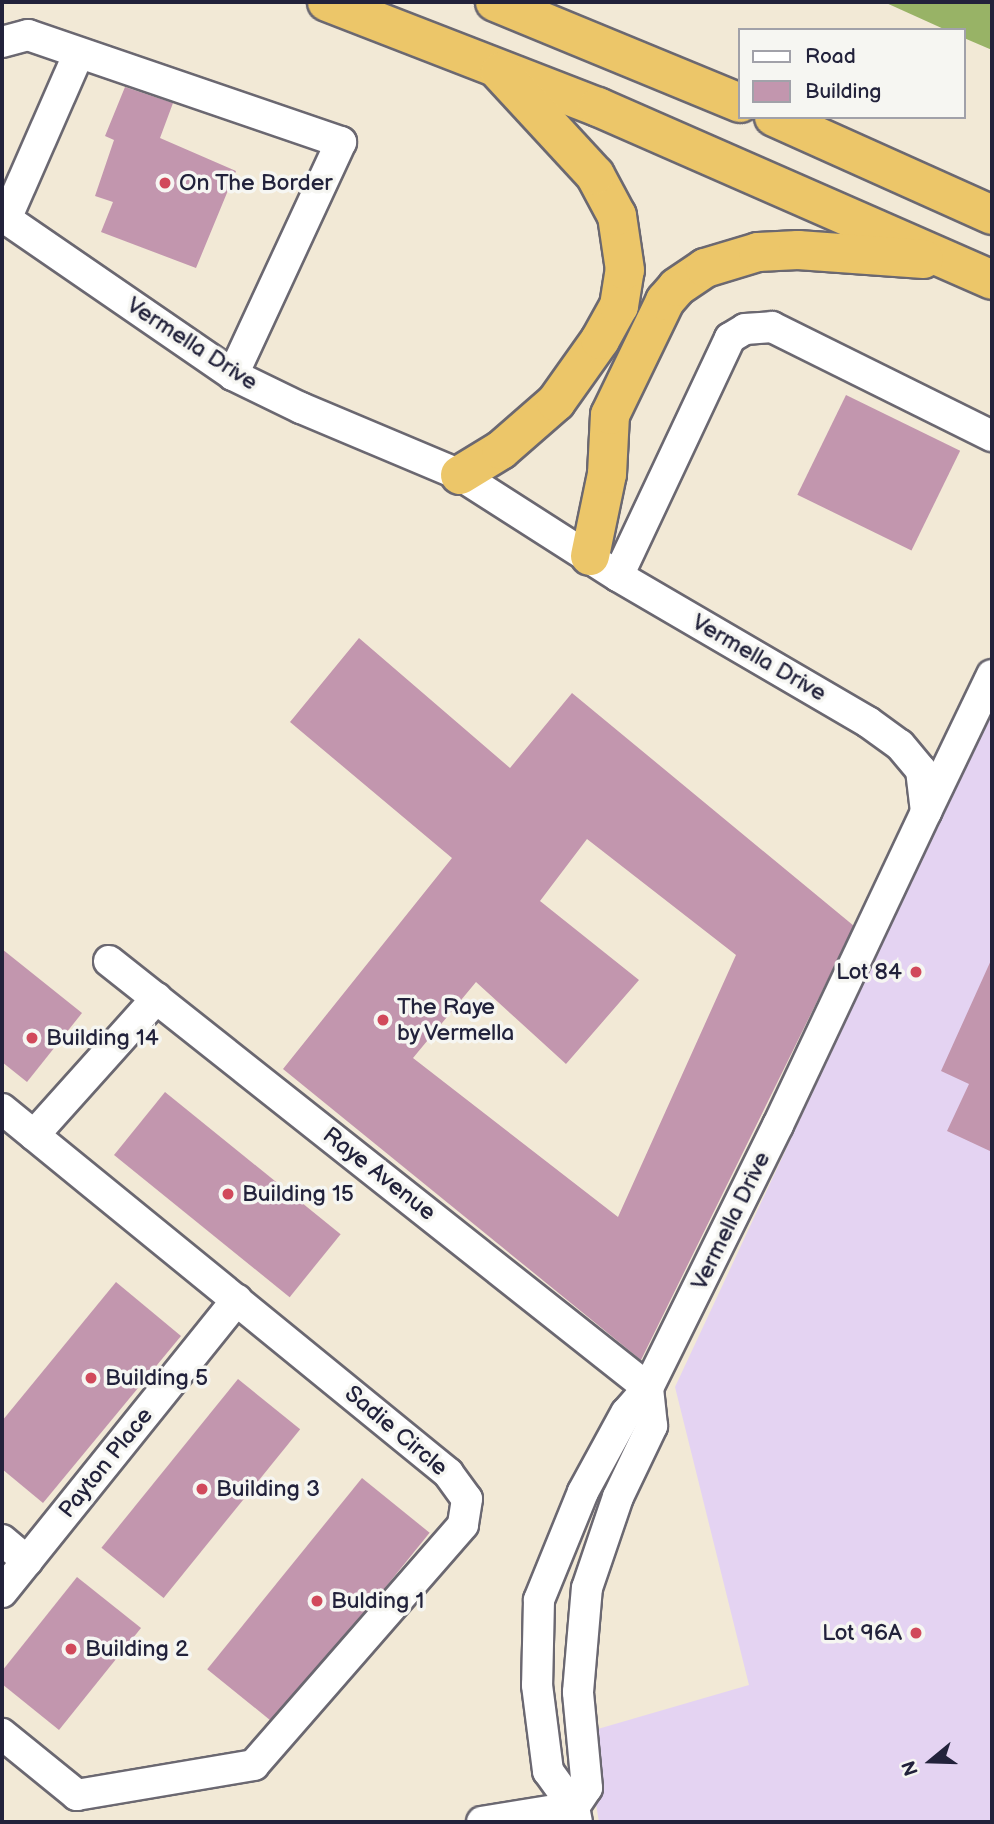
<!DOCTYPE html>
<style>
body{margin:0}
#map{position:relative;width:994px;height:1824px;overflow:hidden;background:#f2e9d6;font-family:"Balsamiq Sans",sans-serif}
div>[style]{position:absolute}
.built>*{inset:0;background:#e4d3f2}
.forest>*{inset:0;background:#98b366}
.building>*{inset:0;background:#c296ae;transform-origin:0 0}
.roads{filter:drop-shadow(2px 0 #6b6871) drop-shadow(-2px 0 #6b6871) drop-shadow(0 2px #6b6871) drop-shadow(0 -2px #6b6871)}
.minor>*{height:30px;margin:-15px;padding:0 15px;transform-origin:15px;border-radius:15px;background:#fff}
.highway>*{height:38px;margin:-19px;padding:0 19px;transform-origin:19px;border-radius:19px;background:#ecc669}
.dots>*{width:19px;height:19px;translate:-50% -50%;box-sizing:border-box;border:4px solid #f6f6f2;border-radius:50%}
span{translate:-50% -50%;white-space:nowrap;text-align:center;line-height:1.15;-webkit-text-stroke:7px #f6f6f2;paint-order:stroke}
.poi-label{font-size:23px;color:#22223b}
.left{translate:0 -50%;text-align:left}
.right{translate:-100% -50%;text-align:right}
.street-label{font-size:23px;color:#22223b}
.frame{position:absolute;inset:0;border:4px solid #22223b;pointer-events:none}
.legend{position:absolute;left:738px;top:28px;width:228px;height:91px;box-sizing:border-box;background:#f6f6f2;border:2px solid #a1a1a9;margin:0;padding:9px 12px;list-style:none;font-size:21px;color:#22223b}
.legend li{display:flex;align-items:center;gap:14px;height:35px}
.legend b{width:35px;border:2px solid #a1a1a9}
.north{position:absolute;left:896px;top:1726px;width:70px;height:70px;-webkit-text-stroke:5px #f6f6f2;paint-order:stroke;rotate:251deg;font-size:19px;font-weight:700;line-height:28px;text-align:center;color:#22223b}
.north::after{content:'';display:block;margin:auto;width:24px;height:32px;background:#22223b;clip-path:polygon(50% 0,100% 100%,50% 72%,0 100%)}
</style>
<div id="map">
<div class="built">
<div style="clip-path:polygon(992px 708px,992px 1822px,599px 1822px,584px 1733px,749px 1685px,675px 1387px)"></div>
</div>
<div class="forest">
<div style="clip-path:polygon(884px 2px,992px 2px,992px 50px,964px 38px,964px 30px,946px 30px)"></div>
</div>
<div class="building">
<div style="clip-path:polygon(125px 87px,173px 103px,160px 138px,236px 171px,196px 268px,101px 232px,113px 202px,95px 196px,114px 140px,105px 136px)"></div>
<div style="left:846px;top:395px;width:127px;height:111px;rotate:26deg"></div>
<div style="clip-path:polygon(evenodd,359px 638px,510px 768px,572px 693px,854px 926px,641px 1360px,283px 1069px,452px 858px,290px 722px,359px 638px,587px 839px,736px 955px,618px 1217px,413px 1058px,476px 982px,566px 1064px,639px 980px,540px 901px,587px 839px)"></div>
<div style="clip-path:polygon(2px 949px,82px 1013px,27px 1082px,2px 1062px)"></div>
<div style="clip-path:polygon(992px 958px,992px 1152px,947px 1131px,969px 1084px,941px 1071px)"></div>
<div style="left:165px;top:1092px;width:226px;height:81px;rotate:39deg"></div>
<div style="clip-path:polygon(116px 1282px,181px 1336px,43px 1503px,2px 1469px,2px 1421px)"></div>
<div style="left:238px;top:1379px;width:80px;height:217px;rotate:39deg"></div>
<div style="left:362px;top:1478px;width:87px;height:246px;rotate:39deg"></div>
<div style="clip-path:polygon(77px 1577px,141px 1628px,59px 1730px,2px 1684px,2px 1671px)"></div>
</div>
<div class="roads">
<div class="minor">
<div style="left:2px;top:42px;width:27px;rotate:-15deg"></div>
<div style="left:28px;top:35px;width:331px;rotate:18.9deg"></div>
<div style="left:341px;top:142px;width:257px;rotate:114.9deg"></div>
<div style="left:2px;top:216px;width:280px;rotate:34.5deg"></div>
<div style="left:233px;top:375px;width:76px;rotate:25.9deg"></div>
<div style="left:301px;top:408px;width:173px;rotate:22.8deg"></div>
<div style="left:460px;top:475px;width:188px;rotate:32.6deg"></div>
<div style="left:618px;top:576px;width:290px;rotate:30.3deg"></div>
<div style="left:868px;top:722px;width:39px;rotate:36deg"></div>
<div style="left:900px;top:745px;width:33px;rotate:50deg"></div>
<div style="left:921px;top:770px;width:42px;rotate:83.2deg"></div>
<div style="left:926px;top:812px;width:346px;rotate:115.3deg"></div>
<div style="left:778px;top:1125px;width:293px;rotate:116.3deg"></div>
<div style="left:648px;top:1388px;width:33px;rotate:131deg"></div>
<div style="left:626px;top:1413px;width:90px;rotate:118.6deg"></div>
<div style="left:583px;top:1492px;width:117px;rotate:112.2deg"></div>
<div style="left:539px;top:1600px;width:85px;rotate:91.3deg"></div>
<div style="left:537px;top:1685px;width:87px;rotate:82.7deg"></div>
<div style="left:548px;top:1771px;width:44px;rotate:54.2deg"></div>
<div style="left:574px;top:1807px;width:15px;rotate:79deg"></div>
<div style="left:6px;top:219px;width:181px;rotate:-66.3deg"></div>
<div style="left:618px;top:576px;width:263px;rotate:-64.8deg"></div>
<div style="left:730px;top:338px;width:17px;rotate:-31deg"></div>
<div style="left:745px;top:329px;width:27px;rotate:-4deg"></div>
<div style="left:772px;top:327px;width:246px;rotate:26.4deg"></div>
<div style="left:926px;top:812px;width:152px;rotate:-64.3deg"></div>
<div style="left:109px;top:961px;width:688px;rotate:38.39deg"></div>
<div style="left:2px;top:1109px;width:576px;rotate:39.22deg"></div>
<div style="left:448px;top:1473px;width:32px;rotate:54deg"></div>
<div style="left:467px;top:1499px;width:26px;rotate:99deg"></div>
<div style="left:463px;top:1525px;width:318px;rotate:131.1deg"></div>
<div style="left:254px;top:1765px;width:180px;rotate:170.4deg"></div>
<div style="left:77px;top:1795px;width:97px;rotate:-140.9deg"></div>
<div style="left:34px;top:1135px;width:184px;rotate:-48.1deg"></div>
<div style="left:2px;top:1540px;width:33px;rotate:40deg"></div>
<div style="left:2px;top:1592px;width:375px;rotate:-51.2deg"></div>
<div style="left:574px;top:1807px;width:23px;rotate:-56deg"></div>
<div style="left:587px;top:1788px;width:96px;rotate:-95.4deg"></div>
<div style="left:578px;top:1692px;width:104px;rotate:-85.1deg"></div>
<div style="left:587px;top:1588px;width:96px;rotate:-71.2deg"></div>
<div style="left:618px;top:1497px;width:79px;rotate:-64.4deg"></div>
<div style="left:652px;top:1426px;width:38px;rotate:-96deg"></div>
<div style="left:482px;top:1822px;width:93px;rotate:-9.3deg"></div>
</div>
<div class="highway">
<div style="left:327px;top:2px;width:291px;rotate:21.2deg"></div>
<div style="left:598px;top:107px;width:430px;rotate:23.7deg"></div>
<div style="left:495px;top:2px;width:265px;rotate:22.4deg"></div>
<div style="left:774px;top:117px;width:239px;rotate:24.2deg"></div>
<div style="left:460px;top:475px;width:48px;rotate:-31.4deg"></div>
<div style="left:501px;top:450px;width:73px;rotate:-41.1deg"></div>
<div style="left:556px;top:402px;width:76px;rotate:-54.6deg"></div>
<div style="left:600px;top:340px;width:39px;rotate:-61deg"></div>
<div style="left:619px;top:306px;width:36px;rotate:-81deg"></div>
<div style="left:625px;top:270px;width:55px;rotate:-98.4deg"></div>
<div style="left:617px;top:216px;width:47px;rotate:-118.2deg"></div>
<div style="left:595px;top:175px;width:140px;rotate:-132.7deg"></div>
<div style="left:590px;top:556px;width:84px;rotate:-78.3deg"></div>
<div style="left:607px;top:474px;width:59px;rotate:-87.1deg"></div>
<div style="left:610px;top:415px;width:127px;rotate:-64.2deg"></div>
<div style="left:665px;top:301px;width:18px;rotate:-49deg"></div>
<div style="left:677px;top:287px;width:34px;rotate:-34deg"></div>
<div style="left:705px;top:268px;width:55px;rotate:-16.8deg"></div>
<div style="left:758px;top:252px;width:40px;rotate:-2.9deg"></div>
<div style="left:798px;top:250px;width:126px;rotate:4.1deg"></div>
</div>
</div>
<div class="dots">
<div style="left:165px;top:183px;background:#d1495b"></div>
<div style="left:916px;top:972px;background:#d1495b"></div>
<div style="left:383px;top:1020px;background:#d1495b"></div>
<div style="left:32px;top:1038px;background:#d1495b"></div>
<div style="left:228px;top:1194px;background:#d1495b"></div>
<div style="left:91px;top:1378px;background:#d1495b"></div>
<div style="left:202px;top:1489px;background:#d1495b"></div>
<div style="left:317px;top:1601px;background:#d1495b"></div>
<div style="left:916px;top:1633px;background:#d1495b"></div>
<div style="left:71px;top:1649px;background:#d1495b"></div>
</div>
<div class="poi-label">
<span class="left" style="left:179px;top:183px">On The Border</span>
<span class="right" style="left:902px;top:972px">Lot 84</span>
<span class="left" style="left:397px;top:1020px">The Raye<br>by Vermella</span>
<span class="left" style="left:46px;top:1038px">Building 14</span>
<span class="left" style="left:242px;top:1194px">Building 15</span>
<span class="left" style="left:105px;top:1378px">Building 5</span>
<span class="left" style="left:216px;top:1489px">Building 3</span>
<span class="left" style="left:331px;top:1601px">Bulding 1</span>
<span class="right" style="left:902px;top:1633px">Lot 96A</span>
<span class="left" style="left:85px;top:1649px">Building 2</span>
</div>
<div class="street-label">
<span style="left:192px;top:344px;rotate:33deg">Vermella Drive</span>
<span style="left:759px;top:658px;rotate:30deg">Vermella Drive</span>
<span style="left:379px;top:1174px;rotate:38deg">Raye Avenue</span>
<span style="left:731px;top:1221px;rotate:-64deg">Vermella Drive</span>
<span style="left:396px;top:1431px;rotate:40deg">Sadie Circle</span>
<span style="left:106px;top:1463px;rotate:-51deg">Payton Place</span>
</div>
<div class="frame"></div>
<ul class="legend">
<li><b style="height:9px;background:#fff"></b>Road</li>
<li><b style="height:19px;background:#c296ae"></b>Building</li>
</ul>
<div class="north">N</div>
</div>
